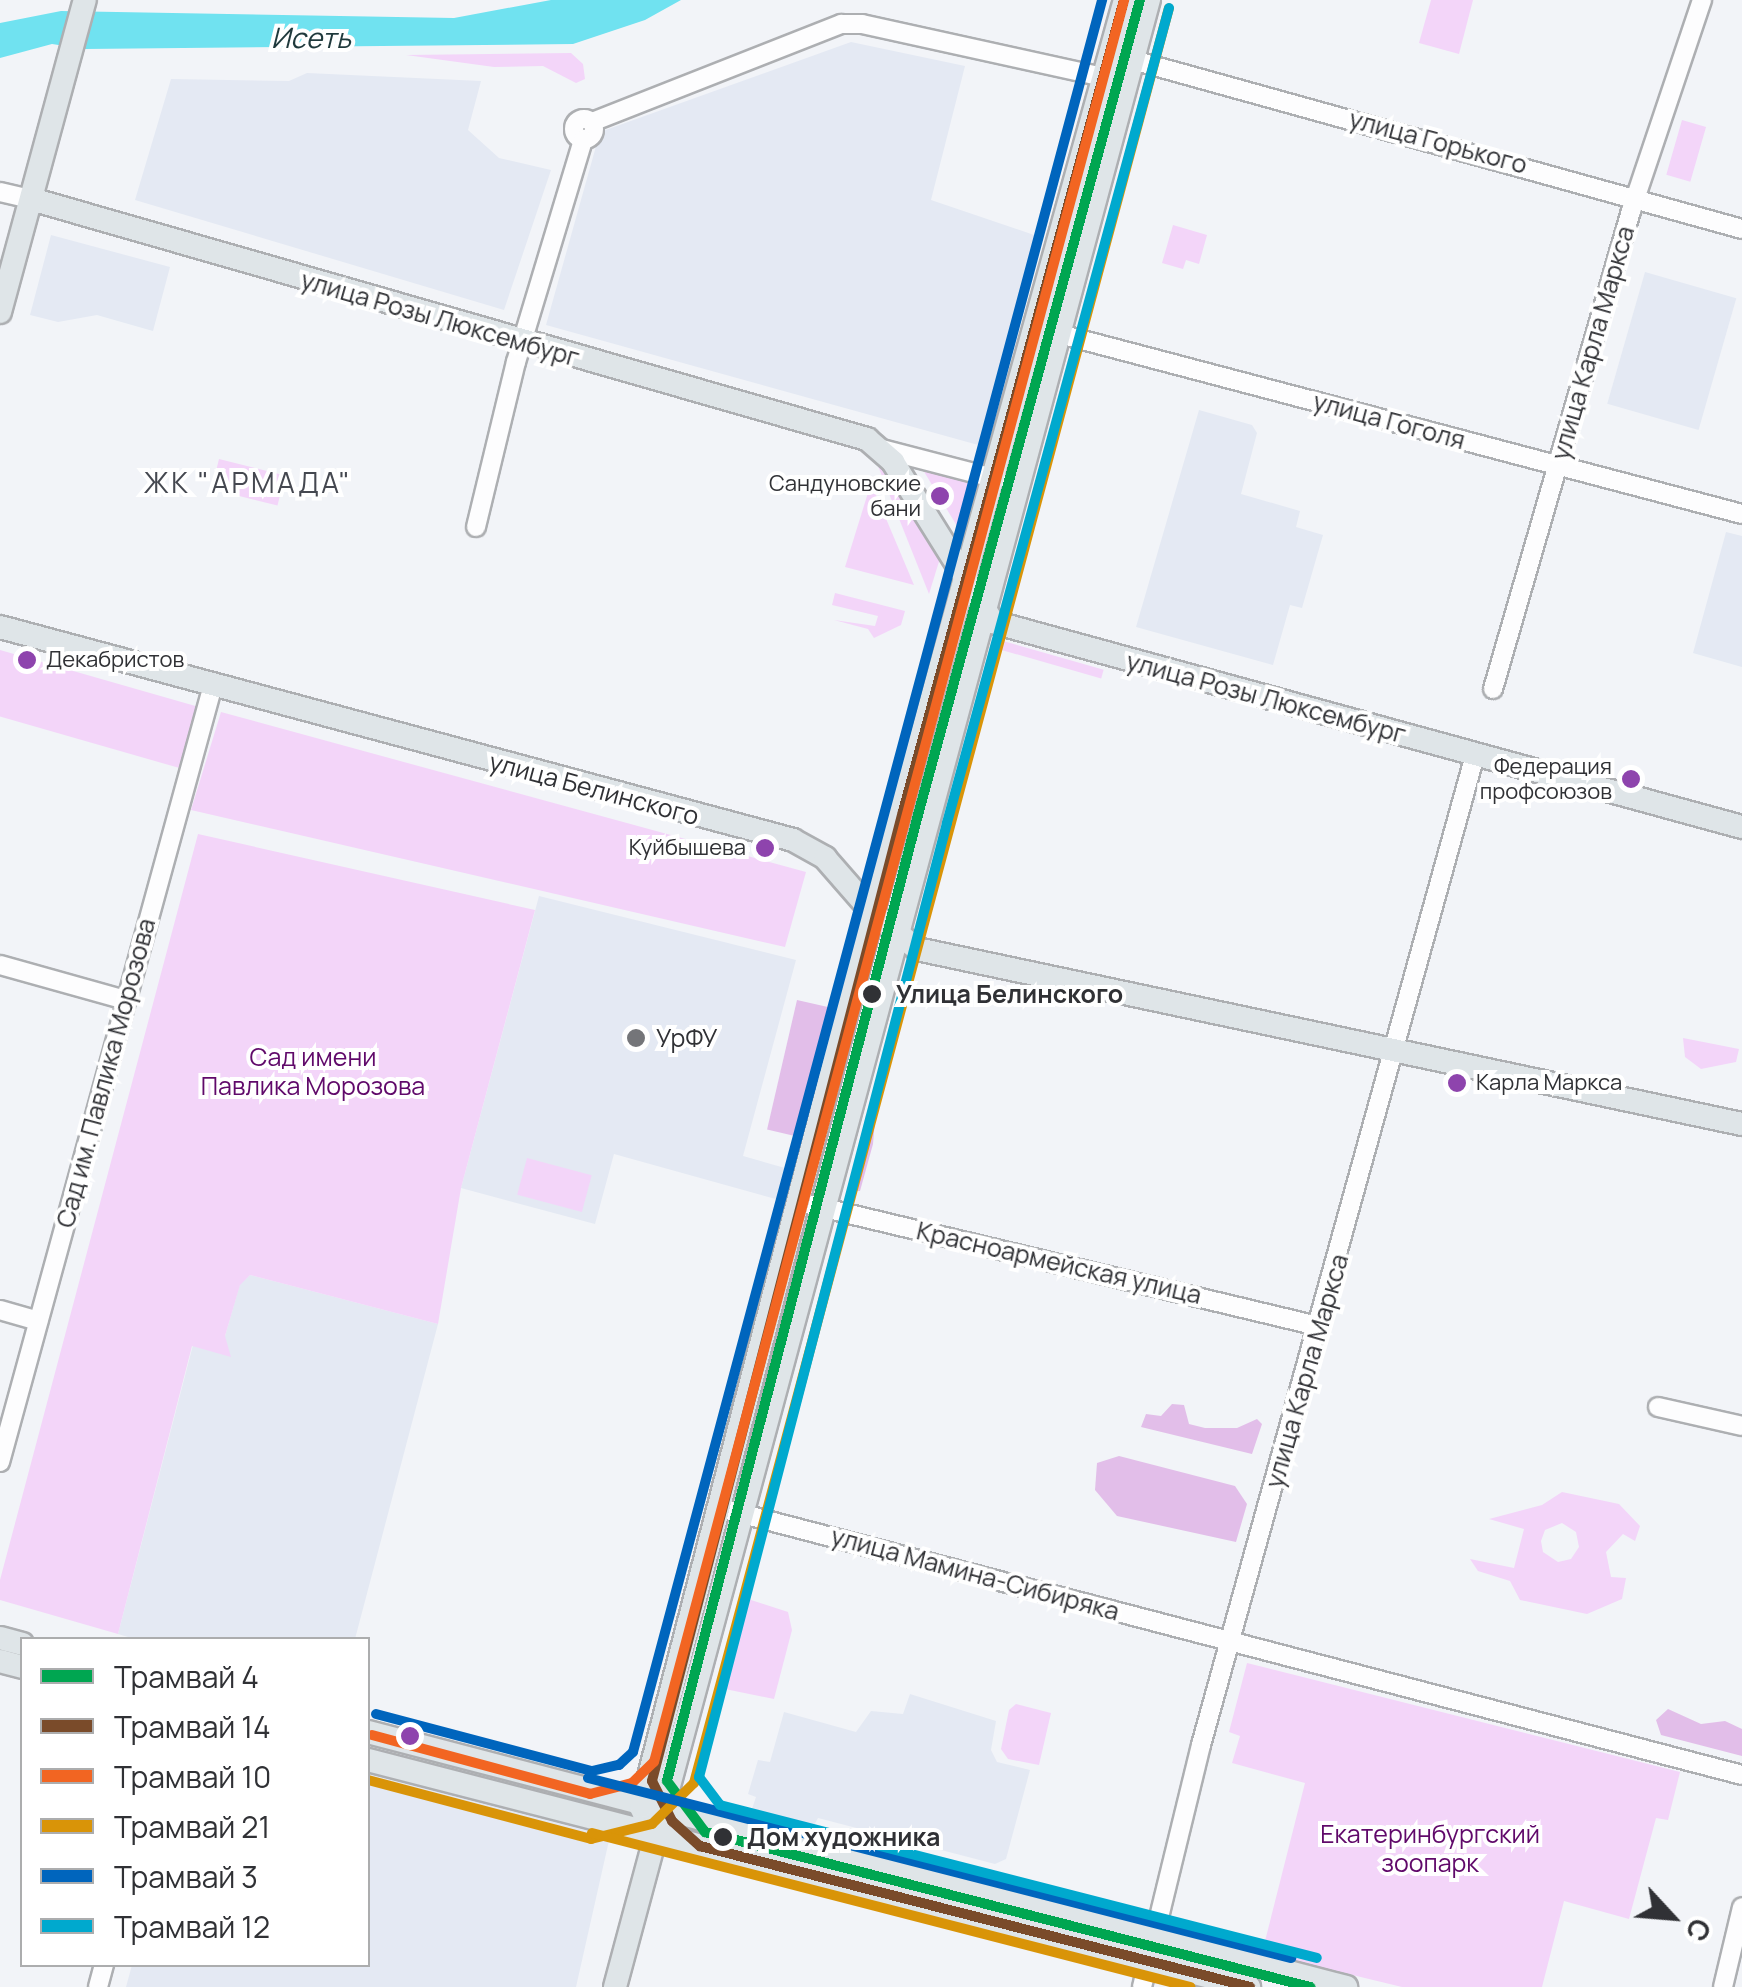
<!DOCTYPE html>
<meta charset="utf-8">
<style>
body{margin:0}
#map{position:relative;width:1742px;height:1987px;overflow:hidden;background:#f2f4f8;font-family:Manrope,sans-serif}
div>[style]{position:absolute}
.built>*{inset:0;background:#e4e9f3;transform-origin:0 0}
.green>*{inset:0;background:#f3d5f9;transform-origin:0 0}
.forest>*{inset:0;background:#e2bee9;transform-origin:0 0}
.water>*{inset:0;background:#70e2f0}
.roads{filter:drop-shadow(2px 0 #adafb2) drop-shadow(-2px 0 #adafb2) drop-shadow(0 2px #adafb2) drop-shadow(0 -2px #adafb2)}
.minor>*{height:18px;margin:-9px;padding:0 9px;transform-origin:9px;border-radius:9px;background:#fdfdfe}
.minor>.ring{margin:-9px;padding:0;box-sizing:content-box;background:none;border:18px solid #fdfdfe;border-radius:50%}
.major>*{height:22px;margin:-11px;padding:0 11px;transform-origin:11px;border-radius:11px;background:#dfe5e8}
.tram-1>*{height:10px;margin:-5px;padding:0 5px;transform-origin:5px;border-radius:5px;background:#00a651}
.tram-2>*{height:10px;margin:-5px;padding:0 5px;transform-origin:5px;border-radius:5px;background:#7a4b2a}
.tram-3>*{height:10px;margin:-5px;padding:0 5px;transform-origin:5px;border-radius:5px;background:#f26522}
.tram-4>*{height:10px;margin:-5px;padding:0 5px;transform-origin:5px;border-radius:5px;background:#d99408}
.tram-5>*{height:10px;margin:-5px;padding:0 5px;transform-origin:5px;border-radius:5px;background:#0065bd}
.tram-6>*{height:10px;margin:-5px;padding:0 5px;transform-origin:5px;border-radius:5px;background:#00a9ce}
.dots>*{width:28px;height:28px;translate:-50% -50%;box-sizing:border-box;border:5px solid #fff;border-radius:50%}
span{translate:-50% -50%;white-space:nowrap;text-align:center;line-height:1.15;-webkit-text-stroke:8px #fff;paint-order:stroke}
.bus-label{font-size:22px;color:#303135}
.right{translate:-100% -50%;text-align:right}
.left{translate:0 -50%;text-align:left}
.street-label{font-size:25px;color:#303135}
.stop-label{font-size:25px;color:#303135;font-weight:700}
.poi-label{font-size:25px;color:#303135}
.park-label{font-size:25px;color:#60096a}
.water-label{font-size:28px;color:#1f393c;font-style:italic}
.neighbourhood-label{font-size:28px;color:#454850;letter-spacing:2.5px}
.legend{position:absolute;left:20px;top:1637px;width:350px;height:330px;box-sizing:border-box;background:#fff;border:2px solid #acadae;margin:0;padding:12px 18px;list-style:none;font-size:30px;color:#303135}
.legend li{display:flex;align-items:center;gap:20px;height:50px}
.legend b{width:50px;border:2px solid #acadae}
.north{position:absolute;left:1622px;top:1867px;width:100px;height:100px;-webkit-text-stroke:8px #fff;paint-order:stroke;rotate:116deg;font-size:28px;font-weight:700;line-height:40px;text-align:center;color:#303135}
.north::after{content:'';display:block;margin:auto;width:35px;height:45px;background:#303135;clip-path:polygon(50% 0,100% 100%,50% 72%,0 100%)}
</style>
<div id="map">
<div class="built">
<div style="clip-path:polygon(851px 42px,965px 66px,931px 200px,1037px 236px,989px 448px,546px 325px,600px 132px)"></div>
<div style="clip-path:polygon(307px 73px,481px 81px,468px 130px,499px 158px,551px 170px,504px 310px,135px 200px,171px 79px,289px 81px)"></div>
<div style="clip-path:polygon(51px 235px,170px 267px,153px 331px,97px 315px,58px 322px,30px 315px)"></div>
<div style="left:1645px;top:272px;width:95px;height:137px;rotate:16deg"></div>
<div style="clip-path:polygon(1199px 410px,1252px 425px,1257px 433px,1241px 494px,1300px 511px,1296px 527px,1323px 535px,1302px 608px,1290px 605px,1273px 665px,1136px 627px)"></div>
<div style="clip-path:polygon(1726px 532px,1742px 536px,1742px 667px,1693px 653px)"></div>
<div style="clip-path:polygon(539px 896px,796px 960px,743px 1156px,792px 1170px,783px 1201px,614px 1154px,595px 1224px,461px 1188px)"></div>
<div style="clip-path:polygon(250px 1275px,438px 1324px,355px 1639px,138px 1640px,118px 1634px,193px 1345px,225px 1336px,240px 1284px)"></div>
<div style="clip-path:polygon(910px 1694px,996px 1721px,991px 1750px,997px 1762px,1030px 1770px,1006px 1859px,995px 1864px,818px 1818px,812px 1829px,751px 1812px,756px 1797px,748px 1794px,758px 1760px,770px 1762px,784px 1712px,856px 1732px,871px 1711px,903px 1714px)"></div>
<div style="clip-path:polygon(368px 1773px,610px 1836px,576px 1987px,126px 1987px,132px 1965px,368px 1964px)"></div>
</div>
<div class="green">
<div style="clip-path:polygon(1431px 0,1473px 0,1459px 54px,1419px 43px)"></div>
<div style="clip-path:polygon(571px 53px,583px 64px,585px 79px,576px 83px,543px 66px,494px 67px,406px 55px)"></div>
<div style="left:1682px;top:120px;width:25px;height:57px;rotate:16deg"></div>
<div style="clip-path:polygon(1173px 225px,1207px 235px,1199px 264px,1186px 260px,1183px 269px,1162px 263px)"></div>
<div style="left:219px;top:459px;width:68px;height:31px;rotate:14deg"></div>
<div style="clip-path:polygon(883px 464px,941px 555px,929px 594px,878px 466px)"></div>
<div style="clip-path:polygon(920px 465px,976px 482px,963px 536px)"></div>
<div style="clip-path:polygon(871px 483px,914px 585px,845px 567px)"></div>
<div style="clip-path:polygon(835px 593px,905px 611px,901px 625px,874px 638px,868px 629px,834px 620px,875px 626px,878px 616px,832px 605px)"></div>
<div style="left:996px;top:639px;width:112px;height:9px;rotate:16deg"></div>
<div style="left:0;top:650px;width:206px;height:64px;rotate:16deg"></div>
<div style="clip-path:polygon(221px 712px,806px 872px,785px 947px,191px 810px)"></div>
<div style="clip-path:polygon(198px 834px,535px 910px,461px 1188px,438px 1324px,250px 1275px,240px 1285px,225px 1336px,231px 1357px,192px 1346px,118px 1634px,0 1600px,0 1580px)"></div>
<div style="clip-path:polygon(1683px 1038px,1739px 1049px,1736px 1062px,1701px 1069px,1685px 1057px)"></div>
<div style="left:527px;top:1158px;width:67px;height:38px;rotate:15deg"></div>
<div style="clip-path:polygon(evenodd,1562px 1492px,1619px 1504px,1640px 1526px,1635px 1541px,1623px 1534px,1606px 1552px,1611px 1577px,1626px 1578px,1622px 1599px,1587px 1614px,1520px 1600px,1510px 1581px,1478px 1571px,1470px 1559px,1514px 1568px,1524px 1529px,1489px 1519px,1542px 1505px,1562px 1492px,1562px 1523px,1576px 1532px,1579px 1547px,1571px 1559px,1558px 1562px,1543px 1552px,1541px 1541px,1545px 1530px,1562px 1523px)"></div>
<div style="clip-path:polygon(745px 1598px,788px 1612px,792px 1630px,774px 1699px,720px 1688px)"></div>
<div style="clip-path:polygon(1247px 1663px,1680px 1772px,1668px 1820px,1656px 1818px,1629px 1919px,1564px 1901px,1542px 1987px,1402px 1987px,1262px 1953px,1305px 1783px,1232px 1763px,1240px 1736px,1229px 1732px)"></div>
<div style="clip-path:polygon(1016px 1704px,1051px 1713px,1039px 1765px,1008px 1759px,1001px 1749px,1009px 1710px)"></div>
</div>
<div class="forest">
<div style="left:797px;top:1000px;width:35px;height:133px;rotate:13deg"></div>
<div style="clip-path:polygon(866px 1115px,875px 1120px,873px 1144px,860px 1191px,849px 1191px)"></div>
<div style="clip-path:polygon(1172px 1404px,1184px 1405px,1189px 1424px,1205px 1428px,1237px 1428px,1257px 1419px,1262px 1424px,1252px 1454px,1141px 1427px,1146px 1414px,1161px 1416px)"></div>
<div style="clip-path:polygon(1119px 1456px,1235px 1486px,1247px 1504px,1236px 1542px,1117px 1516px,1095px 1490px,1097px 1463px)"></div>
<div style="clip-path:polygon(1668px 1709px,1701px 1724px,1725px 1721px,1742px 1729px,1742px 1756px,1661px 1735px,1656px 1720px)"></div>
</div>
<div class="water">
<div style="clip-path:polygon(551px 0,681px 0,645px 20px,573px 44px,85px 49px,52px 44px,0 58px,0 23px,61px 11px,454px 18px)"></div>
</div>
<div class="roads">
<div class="minor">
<div class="ring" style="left:574px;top:119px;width:2px;height:2px"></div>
<div style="left:592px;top:122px;width:268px;rotate:-21.5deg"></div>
<div style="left:841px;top:24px;width:21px"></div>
<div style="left:862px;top:24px;width:248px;rotate:12.4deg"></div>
<div style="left:1104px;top:77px;width:34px;rotate:-30deg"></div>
<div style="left:1133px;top:60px;width:632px;rotate:15.51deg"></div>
<div style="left:0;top:192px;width:32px;rotate:13deg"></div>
<div style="left:1037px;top:328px;width:729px;rotate:14.78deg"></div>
<div style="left:878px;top:448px;width:123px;rotate:14.6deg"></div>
<div style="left:476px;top:527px;width:170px;rotate:-76.4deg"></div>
<div style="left:516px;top:362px;width:232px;rotate:-73.2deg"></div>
<div style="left:1493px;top:689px;width:498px;rotate:-73.9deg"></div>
<div style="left:1631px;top:211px;width:223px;rotate:-71.4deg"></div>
<div style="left:0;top:965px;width:130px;rotate:15.6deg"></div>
<div style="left:799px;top:1202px;width:534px;rotate:13.44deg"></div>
<div style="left:0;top:1310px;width:40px;rotate:16deg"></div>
<div style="left:1658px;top:1407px;width:86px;rotate:12.7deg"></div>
<div style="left:0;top:1462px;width:806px;rotate:-74.67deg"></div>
<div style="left:720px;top:1508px;width:1056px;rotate:14.64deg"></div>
<div style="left:98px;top:1987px;width:24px;rotate:-75deg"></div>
<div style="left:1142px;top:1987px;width:249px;rotate:-76.3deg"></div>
<div style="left:1201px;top:1745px;width:1027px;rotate:-74.53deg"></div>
<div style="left:1723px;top:1987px;width:82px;rotate:-76.6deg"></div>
</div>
<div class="major">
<div style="left:31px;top:199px;width:870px;rotate:16.02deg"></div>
<div style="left:867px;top:439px;width:35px;rotate:41deg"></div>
<div style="left:893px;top:462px;width:189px;rotate:58deg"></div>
<div style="left:993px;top:622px;width:777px;rotate:15.31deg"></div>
<div style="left:0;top:312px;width:323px;rotate:-74.8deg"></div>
<div style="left:0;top:627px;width:821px;rotate:15.03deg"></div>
<div style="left:793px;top:840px;width:37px;rotate:29deg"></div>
<div style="left:825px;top:858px;width:73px;rotate:48.9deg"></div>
<div style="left:873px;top:913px;width:57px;rotate:39.3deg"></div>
<div style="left:917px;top:949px;width:843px;rotate:11.98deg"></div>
<div style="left:0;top:1638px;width:23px;rotate:15deg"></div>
<div style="left:0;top:1661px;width:23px;rotate:15deg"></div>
<div style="left:368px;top:1732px;width:1011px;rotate:14.61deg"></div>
<div style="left:368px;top:1760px;width:910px;rotate:14.45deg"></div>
<div style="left:653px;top:1835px;width:30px;rotate:-113deg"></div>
<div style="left:641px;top:1807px;width:952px;rotate:-75.47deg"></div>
<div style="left:880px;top:885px;width:918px;rotate:-74.53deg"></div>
<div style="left:615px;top:1987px;width:2058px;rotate:-74.96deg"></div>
</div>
</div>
<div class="tram-1">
<div style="left:1140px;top:0;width:845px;rotate:105.24deg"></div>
<div style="left:918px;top:815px;width:998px;rotate:104.57deg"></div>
<div style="left:667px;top:1781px;width:64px;rotate:53.3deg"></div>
<div style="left:705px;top:1832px;width:625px;rotate:14.37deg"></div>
</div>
<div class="tram-2">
<div style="left:1124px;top:0;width:841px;rotate:105.24deg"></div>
<div style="left:903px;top:811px;width:1002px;rotate:104.51deg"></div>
<div style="left:652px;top:1781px;width:45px;rotate:63.4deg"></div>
<div style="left:672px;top:1821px;width:38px;rotate:42deg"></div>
<div style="left:700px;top:1846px;width:568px;rotate:14.38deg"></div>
</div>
<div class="tram-3">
<div style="left:372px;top:1735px;width:226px;rotate:15.1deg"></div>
<div style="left:590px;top:1794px;width:43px;rotate:-14.7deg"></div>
<div style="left:632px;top:1783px;width:30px;rotate:-44deg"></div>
<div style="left:654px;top:1762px;width:1824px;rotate:-75.06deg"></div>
</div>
<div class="tram-4">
<div style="left:368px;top:1780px;width:231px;rotate:14.8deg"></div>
<div style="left:591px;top:1839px;width:63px;rotate:-13.8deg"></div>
<div style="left:652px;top:1824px;width:59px;rotate:-44.3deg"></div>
<div style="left:694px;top:1783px;width:1837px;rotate:-75.02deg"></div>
<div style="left:592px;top:1833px;width:618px;rotate:14.44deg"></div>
</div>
<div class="tram-5">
<div style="left:376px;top:1714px;width:223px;rotate:14.8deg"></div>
<div style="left:592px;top:1771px;width:28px;rotate:-13deg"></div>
<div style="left:619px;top:1765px;width:19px;rotate:-43deg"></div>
<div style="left:633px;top:1752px;width:1814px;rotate:-75.01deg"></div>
<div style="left:588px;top:1778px;width:726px;rotate:14.36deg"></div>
</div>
<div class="tram-6">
<div style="left:1169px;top:8px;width:845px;rotate:105.24deg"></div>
<div style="left:947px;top:823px;width:986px;rotate:104.57deg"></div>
<div style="left:699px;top:1777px;width:35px;rotate:53deg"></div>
<div style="left:720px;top:1805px;width:616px;rotate:14.37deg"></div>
</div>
<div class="dots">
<div style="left:940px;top:496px;background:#8e44ad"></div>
<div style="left:27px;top:660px;background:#8e44ad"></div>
<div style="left:1631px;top:779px;background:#8e44ad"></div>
<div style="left:765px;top:848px;background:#8e44ad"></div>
<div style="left:872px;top:994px;background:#303135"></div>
<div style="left:636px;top:1038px;background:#747579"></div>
<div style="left:1457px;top:1083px;background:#8e44ad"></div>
<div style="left:410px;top:1736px;background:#8e44ad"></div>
<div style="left:723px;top:1837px;background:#303135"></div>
</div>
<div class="bus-label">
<span class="right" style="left:921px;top:496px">Сандуновские<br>бани</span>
<span class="left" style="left:46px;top:660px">Декабристов</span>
<span class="right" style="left:1612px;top:779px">Федерация<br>профсоюзов</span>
<span class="right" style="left:746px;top:848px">Куйбышева</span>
<span class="left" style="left:1476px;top:1083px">Карла Маркса</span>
</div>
<div class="street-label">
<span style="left:1438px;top:142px;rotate:15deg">улица Горького</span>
<span style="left:440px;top:319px;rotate:16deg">улица Розы Люксембург</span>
<span style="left:1593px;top:343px;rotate:-74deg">улица Карла Маркса</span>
<span style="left:1389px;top:421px;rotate:15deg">улица Гоголя</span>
<span style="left:1266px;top:698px;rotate:15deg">улица Розы Люксембург</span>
<span style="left:594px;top:789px;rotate:15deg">улица Белинского</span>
<span style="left:106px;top:1073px;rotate:-75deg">Сад им. Павлика Морозова</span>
<span style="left:1059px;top:1263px;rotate:13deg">Красноармейская улица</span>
<span style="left:1307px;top:1371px;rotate:-74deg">улица Карла Маркса</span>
<span style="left:975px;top:1574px;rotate:15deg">улица Мамина-Сибиряка</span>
</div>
<div class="stop-label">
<span class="left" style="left:896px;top:994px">Улица Белинского</span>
<span class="left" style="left:747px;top:1837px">Дом художника</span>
</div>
<div class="poi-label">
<span class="left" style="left:656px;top:1038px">УрФУ</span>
</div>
<div class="park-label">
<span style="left:313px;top:1072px">Сад имени<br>Павлика Морозова</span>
<span style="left:1430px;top:1849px">Екатеринбургский<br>зоопарк</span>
</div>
<div class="water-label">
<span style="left:311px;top:37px">Исеть</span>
</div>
<div class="neighbourhood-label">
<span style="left:248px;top:482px">ЖК "АРМАДА"</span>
</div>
<ul class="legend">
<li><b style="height:12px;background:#00a651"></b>Трамвай 4</li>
<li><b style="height:12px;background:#7a4b2a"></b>Трамвай 14</li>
<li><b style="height:12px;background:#f26522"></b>Трамвай 10</li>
<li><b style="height:12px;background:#d99408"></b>Трамвай 21</li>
<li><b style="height:12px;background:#0065bd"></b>Трамвай 3</li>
<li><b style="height:12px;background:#00a9ce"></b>Трамвай 12</li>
</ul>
<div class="north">С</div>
</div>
